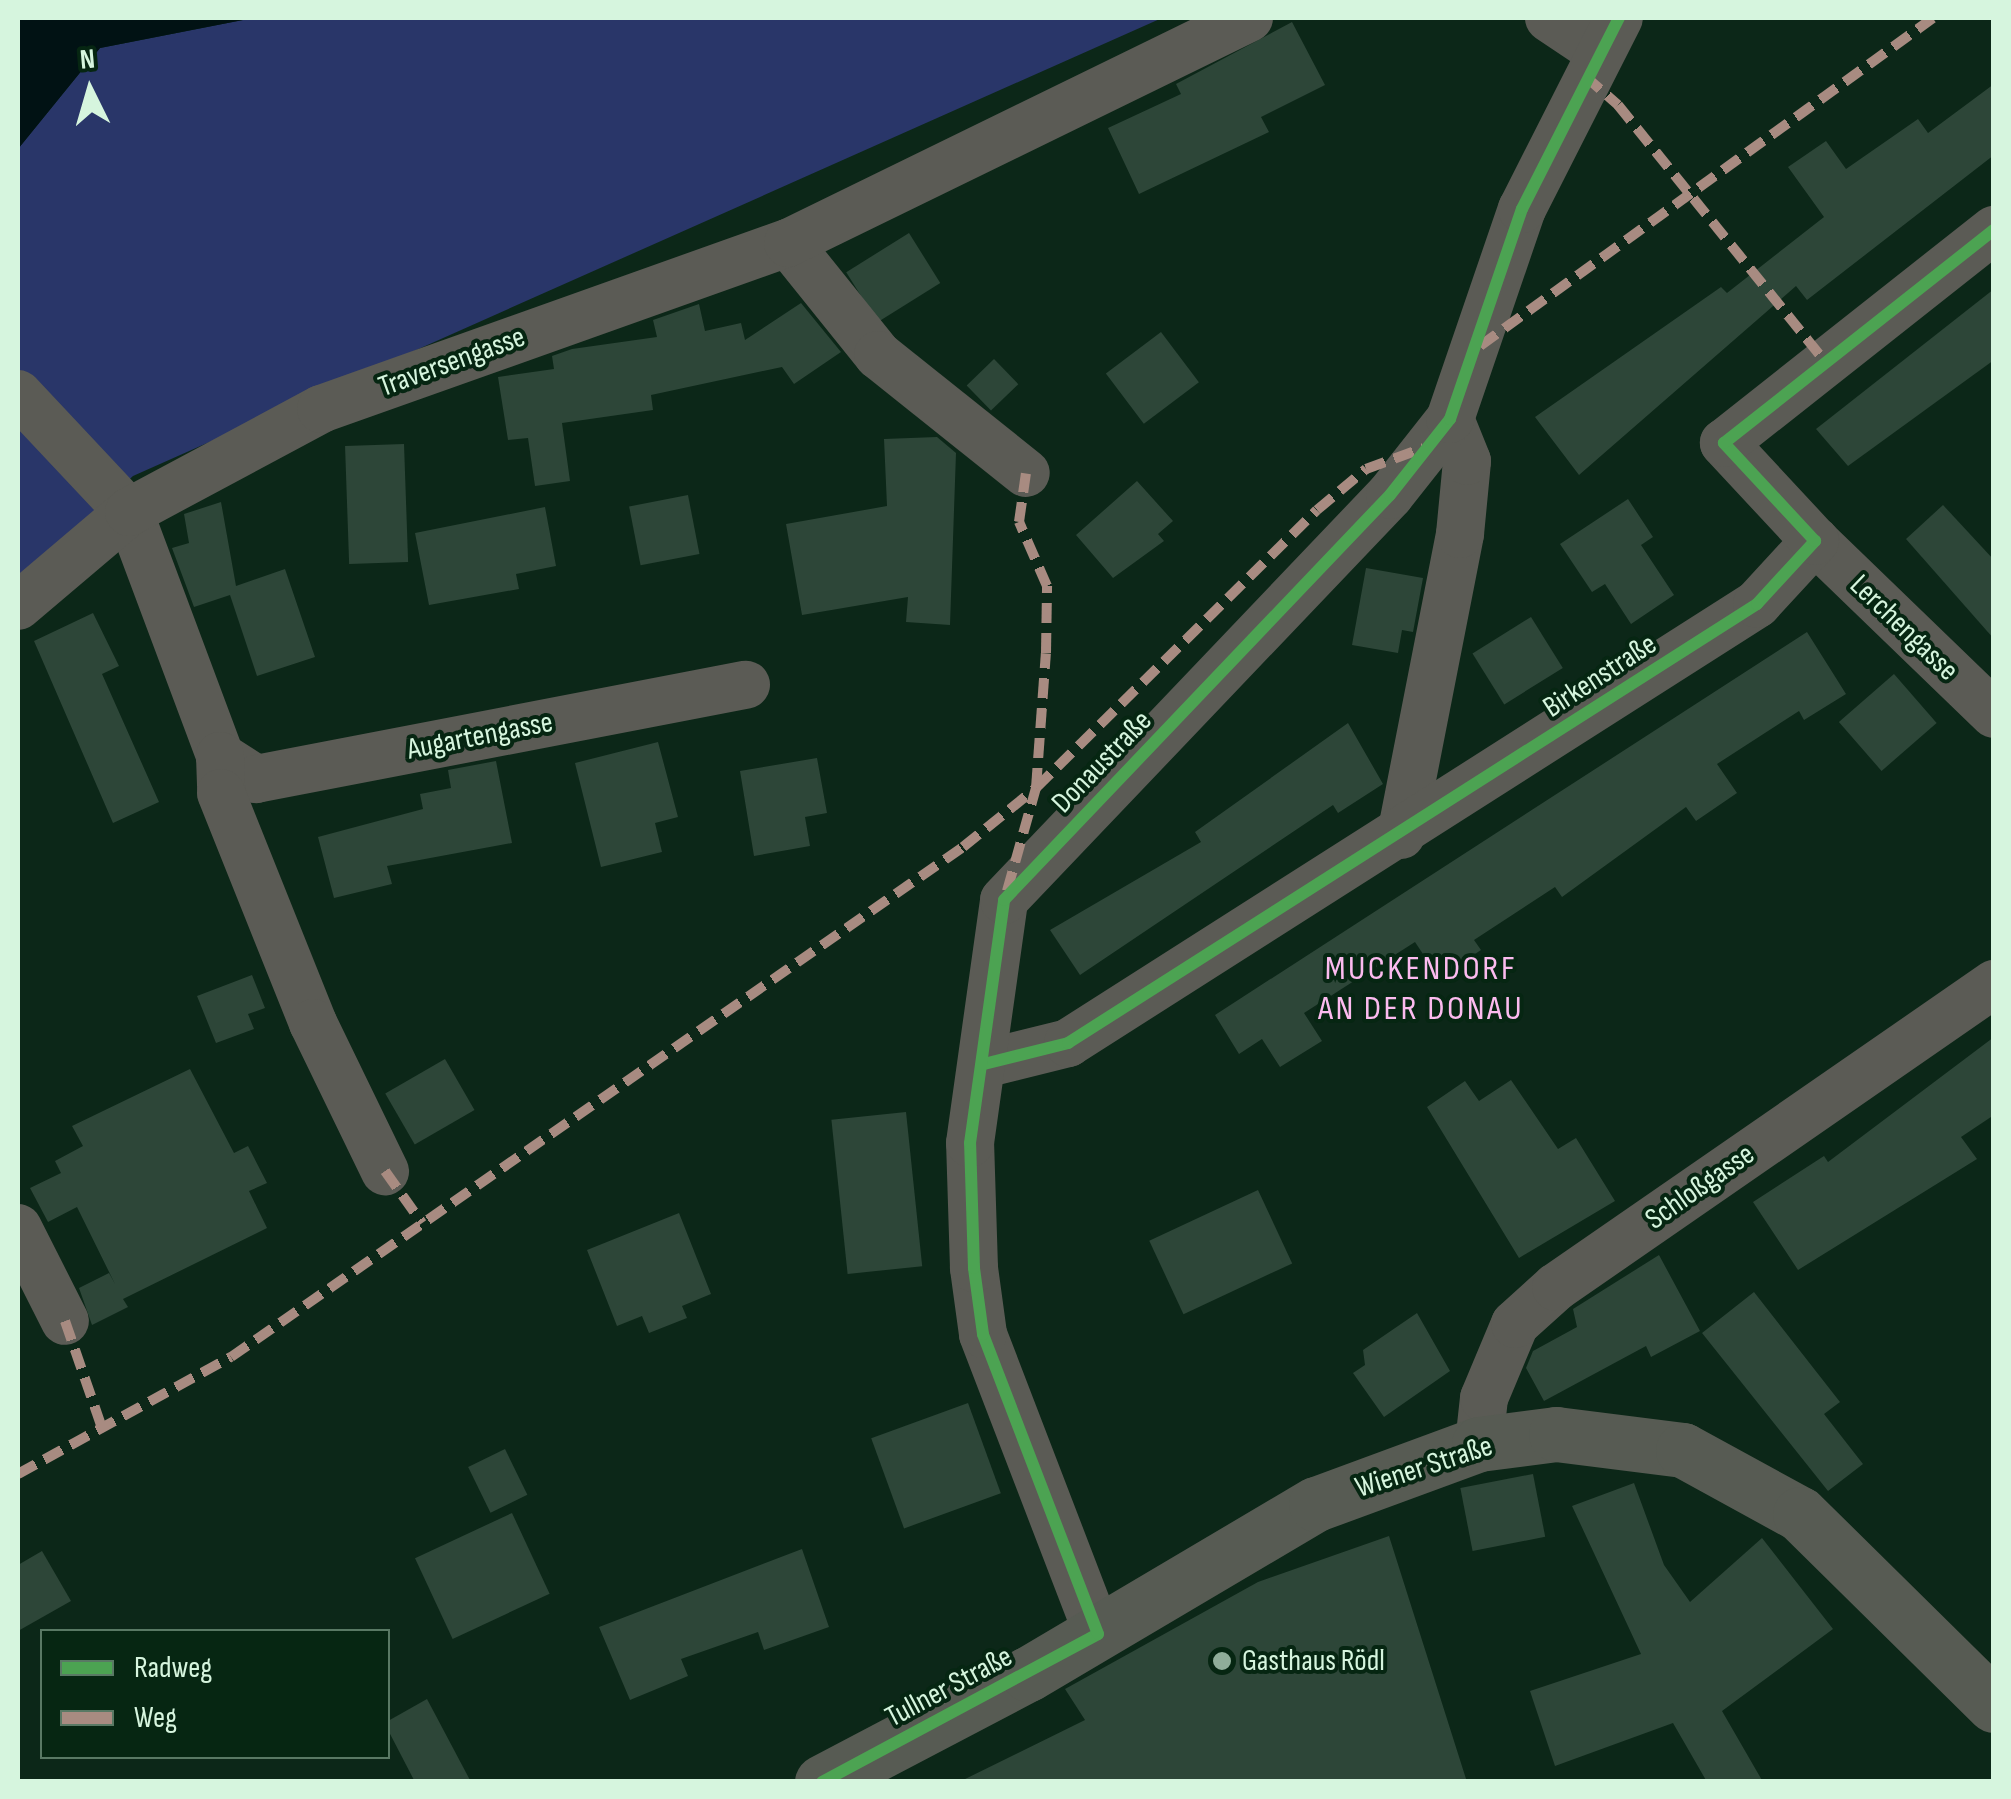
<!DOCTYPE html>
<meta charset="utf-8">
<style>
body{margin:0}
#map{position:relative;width:2011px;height:1799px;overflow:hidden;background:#0c2718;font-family:"Sofia Sans Condensed",sans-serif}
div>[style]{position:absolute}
.green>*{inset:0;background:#293669}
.water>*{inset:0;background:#011214}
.building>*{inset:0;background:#2d4638;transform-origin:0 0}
.street>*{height:48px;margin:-24px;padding:0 24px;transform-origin:24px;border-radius:24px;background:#5b5b55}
.primary>*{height:55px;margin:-27.5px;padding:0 27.5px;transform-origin:27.5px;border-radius:27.5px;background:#575b53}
.quiet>*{height:10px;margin-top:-5px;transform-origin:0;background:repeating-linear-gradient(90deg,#a88b81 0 20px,transparent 0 30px)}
.cycleway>*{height:12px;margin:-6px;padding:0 6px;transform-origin:6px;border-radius:6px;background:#4ca352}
.dots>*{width:28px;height:28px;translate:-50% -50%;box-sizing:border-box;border:5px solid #062612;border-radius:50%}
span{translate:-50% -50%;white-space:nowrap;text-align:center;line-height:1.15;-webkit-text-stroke:8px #062612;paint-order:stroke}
.street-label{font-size:30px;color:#d6f5de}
.poi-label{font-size:30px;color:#d6f5de}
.left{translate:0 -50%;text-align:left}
.quarter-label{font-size:35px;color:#fcbbef;letter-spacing:2.5px}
.frame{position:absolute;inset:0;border:20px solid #d6f5de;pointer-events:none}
.legend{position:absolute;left:40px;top:1629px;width:350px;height:130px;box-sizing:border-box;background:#062612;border:2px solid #597964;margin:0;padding:12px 18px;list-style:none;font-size:30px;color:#d6f5de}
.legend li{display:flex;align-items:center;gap:20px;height:50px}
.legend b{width:50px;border:2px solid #597964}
.north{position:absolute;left:40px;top:40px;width:100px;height:100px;-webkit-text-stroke:8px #062612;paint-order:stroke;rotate:355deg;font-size:28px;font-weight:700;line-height:40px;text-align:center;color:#d6f5de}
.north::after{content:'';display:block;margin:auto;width:35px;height:45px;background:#d6f5de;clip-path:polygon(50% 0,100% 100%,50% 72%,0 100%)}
</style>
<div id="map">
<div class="green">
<div style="clip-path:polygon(253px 18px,1162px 18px,133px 476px,18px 579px,18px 149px,100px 48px)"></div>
</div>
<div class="water">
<div style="clip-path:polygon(18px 18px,253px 18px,100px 48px,18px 149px)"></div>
</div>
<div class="building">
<div style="clip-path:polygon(1292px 22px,1325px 85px,1261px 117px,1269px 132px,1139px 194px,1108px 128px,1181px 94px,1176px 84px)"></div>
<div style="clip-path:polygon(1994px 84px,1994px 155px,1807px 300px,1796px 286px,1579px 475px,1535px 417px,1721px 287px,1727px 293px,1824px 217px,1788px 167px,1826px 141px,1846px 169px,1918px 119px,1928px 133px)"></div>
<div style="left:909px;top:233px;width:59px;height:74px;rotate:58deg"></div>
<div style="clip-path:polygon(1994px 289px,1994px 360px,1848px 466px,1816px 429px)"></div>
<div style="clip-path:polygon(801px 303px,841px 352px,794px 384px,782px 367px,651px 395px,653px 410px,562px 423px,570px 481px,535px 486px,528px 438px,508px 440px,498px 377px,554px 369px,552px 356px,572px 349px,657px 337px,653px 320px,699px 304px,705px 331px,741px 323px,745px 340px)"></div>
<div style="left:1161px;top:332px;width:63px;height:69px;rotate:53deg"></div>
<div style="left:994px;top:359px;width:35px;height:38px;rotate:46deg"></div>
<div style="clip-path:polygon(937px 437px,956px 453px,950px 625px,906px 622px,908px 597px,802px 615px,786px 524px,887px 506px,884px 439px)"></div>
<div style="left:404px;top:444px;width:118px;height:59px;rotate:88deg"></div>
<div style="clip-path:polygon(1137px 481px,1173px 521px,1158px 534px,1164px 541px,1113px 578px,1076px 535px)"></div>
<div style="left:688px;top:495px;width:60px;height:60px;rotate:79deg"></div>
<div style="clip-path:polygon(1628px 499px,1653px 537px,1641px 545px,1674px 595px,1631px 624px,1605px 584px,1592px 592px,1560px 544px)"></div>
<div style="clip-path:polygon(221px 502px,236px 586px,285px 569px,315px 657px,257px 676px,230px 595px,194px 607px,172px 548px,189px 543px,184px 514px)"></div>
<div style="clip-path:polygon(1943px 505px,1994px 560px,1994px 639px,1906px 539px)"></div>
<div style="clip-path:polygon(545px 507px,556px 566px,516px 574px,519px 589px,429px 605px,415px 533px)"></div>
<div style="clip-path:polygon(1366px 568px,1423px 578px,1413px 632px,1402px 630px,1398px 653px,1352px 645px)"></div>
<div style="clip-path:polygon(93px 613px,119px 666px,102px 674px,159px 802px,113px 823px,34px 641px)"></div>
<div style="left:1531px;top:617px;width:60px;height:69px;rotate:58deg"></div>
<div style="clip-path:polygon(1807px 632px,1846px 694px,1804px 720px,1799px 711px,1717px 764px,1737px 793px,1696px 821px,1686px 807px,1562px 897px,1555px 887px,1474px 940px,1481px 950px,1439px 978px,1415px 942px,1304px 1013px,1322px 1041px,1280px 1067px,1262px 1039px,1239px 1054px,1215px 1015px)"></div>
<div style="left:1894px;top:674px;width:65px;height:73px;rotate:49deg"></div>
<div style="clip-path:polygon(1348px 723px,1383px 784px,1338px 813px,1333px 805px,1080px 975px,1050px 930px,1201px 842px,1195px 832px)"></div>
<div style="clip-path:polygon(658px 742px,678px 817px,655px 823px,662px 852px,601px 867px,575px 763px)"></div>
<div style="clip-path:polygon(817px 758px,827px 813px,805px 817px,810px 846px,754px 856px,740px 771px)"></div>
<div style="clip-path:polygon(496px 761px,512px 843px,387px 866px,392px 884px,334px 898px,318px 837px,423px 809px,420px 794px,451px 788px,448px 770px)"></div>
<div style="clip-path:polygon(252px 975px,265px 1008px,248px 1014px,254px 1029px,216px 1043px,197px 996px)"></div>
<div style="clip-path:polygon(1994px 1037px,1994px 1115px,1961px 1137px,1977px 1159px,1798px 1270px,1753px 1202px,1824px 1156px,1828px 1162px)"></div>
<div style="left:445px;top:1059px;width:59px;height:69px;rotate:60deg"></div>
<div style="clip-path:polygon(190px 1069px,234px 1153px,248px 1146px,267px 1183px,249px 1191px,267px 1228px,123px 1299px,128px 1307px,92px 1325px,79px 1288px,109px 1273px,115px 1284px,77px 1207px,48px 1222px,30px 1188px,61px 1173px,55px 1161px,83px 1146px,72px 1126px)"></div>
<div style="clip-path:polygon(1511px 1080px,1558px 1149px,1576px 1138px,1615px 1201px,1519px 1258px,1427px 1107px,1465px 1081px,1479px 1101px)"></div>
<div style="left:906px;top:1112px;width:155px;height:75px;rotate:84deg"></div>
<div style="left:1258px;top:1190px;width:81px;height:120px;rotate:65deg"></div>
<div style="clip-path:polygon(679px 1213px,711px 1294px,682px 1306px,687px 1318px,649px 1333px,642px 1316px,617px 1326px,587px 1250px)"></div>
<div style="clip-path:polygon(1659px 1255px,1700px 1331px,1651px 1357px,1646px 1346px,1544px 1401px,1526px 1368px,1533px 1351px,1577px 1327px,1573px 1309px)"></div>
<div style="clip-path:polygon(1754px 1292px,1840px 1402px,1824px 1414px,1863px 1464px,1828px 1491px,1702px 1333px)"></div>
<div style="clip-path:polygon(1417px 1313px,1450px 1371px,1384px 1417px,1353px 1373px,1365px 1365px,1363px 1350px)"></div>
<div style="left:968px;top:1403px;width:96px;height:103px;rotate:70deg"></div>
<div style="left:505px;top:1449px;width:51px;height:41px;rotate:64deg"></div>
<div style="left:1533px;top:1474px;width:64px;height:74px;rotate:79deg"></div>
<div style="clip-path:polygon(1634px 1483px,1664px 1565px,1690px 1602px,1762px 1538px,1833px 1629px,1722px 1711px,1763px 1782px,1707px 1782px,1673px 1723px,1555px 1766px,1530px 1691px,1641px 1654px,1572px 1506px)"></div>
<div style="left:512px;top:1513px;width:89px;height:107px;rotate:65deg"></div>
<div style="clip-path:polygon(1389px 1536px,1467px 1782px,959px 1782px,1085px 1720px,1065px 1689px,1258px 1582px)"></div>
<div style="clip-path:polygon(802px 1549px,829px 1627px,764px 1650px,758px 1632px,681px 1659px,688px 1676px,630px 1700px,599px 1627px)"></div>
<div style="clip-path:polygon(42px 1551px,71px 1601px,18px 1631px,18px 1565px)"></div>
<div style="clip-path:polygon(427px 1699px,471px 1782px,415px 1782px,388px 1730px,388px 1721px)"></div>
</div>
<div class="street">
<div style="left:1549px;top:18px;width:58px;rotate:33.7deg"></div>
<div style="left:788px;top:243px;width:144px;rotate:51.2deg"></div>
<div style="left:878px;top:355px;width:189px;rotate:38.6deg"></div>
<div style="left:18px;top:394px;width:162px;rotate:46.8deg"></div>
<div style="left:129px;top:512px;width:260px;rotate:69.5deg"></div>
<div style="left:220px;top:756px;width:43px;rotate:32.6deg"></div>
<div style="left:256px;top:779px;width:499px;rotate:-10.9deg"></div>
<div style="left:1815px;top:541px;width:249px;rotate:44deg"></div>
<div style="left:18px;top:606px;width:145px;rotate:-40.3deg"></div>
<div style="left:129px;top:512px;width:218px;rotate:-28.2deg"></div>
<div style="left:321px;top:409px;width:496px;rotate:-19.6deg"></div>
<div style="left:788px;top:243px;width:513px;rotate:-26.02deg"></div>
<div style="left:220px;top:756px;width:37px;rotate:88deg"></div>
<div style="left:221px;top:793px;width:248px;rotate:68.2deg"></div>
<div style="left:313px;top:1023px;width:165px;rotate:64.1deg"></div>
<div style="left:1401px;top:835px;width:307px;rotate:-78.9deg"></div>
<div style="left:1460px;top:534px;width:73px;rotate:-84.5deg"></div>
<div style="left:1467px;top:461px;width:45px;rotate:-112deg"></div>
<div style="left:984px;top:1064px;width:87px;rotate:-14deg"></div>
<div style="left:1068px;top:1043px;width:817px;rotate:-32.5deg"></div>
<div style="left:1757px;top:604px;width:86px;rotate:-47.4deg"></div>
<div style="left:1815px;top:541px;width:134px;rotate:-132.9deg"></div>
<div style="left:1724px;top:443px;width:344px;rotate:-38.3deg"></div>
<div style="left:18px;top:1228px;width:104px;rotate:63.2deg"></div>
<div style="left:1479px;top:1444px;width:46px;rotate:-83.8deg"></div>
<div style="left:1484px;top:1398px;width:80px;rotate:-67.3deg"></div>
<div style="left:1515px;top:1324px;width:55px;rotate:-42.1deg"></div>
<div style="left:1556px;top:1287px;width:533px;rotate:-34.67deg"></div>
<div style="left:1098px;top:1634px;width:321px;rotate:-111deg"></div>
<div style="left:983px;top:1334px;width:67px;rotate:-97.8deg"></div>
<div style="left:974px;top:1268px;width:125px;rotate:-91.8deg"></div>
<div style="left:970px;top:1143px;width:245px;rotate:-82deg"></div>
<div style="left:1004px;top:900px;width:559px;rotate:-46.38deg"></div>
<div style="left:1390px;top:495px;width:97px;rotate:-51.7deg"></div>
<div style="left:1450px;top:419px;width:222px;rotate:-71.1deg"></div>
<div style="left:1522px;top:209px;width:214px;rotate:-63.1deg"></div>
</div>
<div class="primary">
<div style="left:822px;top:1782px;width:233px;rotate:-27.7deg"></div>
<div style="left:1028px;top:1674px;width:334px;rotate:-30.6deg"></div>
<div style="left:1316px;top:1504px;width:174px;rotate:-20.2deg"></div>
<div style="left:1479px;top:1444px;width:78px;rotate:-7.4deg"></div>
<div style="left:1556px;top:1434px;width:128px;rotate:7.2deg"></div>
<div style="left:1683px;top:1450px;width:133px;rotate:28.7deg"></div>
<div style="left:1800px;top:1514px;width:272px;rotate:44.6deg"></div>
</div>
<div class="quiet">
<div style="left:1585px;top:76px;width:44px;rotate:41.3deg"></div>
<div style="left:1618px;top:105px;width:325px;rotate:51.1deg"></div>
<div style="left:1480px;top:346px;width:559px;rotate:-35.91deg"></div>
<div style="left:1007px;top:891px;width:107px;rotate:-74.3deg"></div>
<div style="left:1036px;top:788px;width:135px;rotate:-85.8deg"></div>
<div style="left:1046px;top:653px;width:67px;rotate:-89.1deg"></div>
<div style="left:1047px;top:586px;width:70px;rotate:-113.6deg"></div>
<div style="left:1019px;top:522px;width:49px;rotate:-81.9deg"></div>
<div style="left:385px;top:1171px;width:64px;rotate:54.6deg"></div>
<div style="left:65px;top:1321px;width:113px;rotate:70.9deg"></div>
<div style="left:18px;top:1474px;width:243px;rotate:-28.8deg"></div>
<div style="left:231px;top:1357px;width:892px;rotate:-34.87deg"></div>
<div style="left:963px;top:847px;width:94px;rotate:-38.9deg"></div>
<div style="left:1036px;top:788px;width:395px;rotate:-44.7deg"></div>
<div style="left:1317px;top:510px;width:64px;rotate:-39.9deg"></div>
<div style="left:1366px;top:469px;width:61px;rotate:-20.2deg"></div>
</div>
<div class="cycleway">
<div style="left:984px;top:1064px;width:87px;rotate:-14deg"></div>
<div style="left:1068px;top:1043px;width:817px;rotate:-32.5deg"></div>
<div style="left:1757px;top:604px;width:86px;rotate:-47.4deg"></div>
<div style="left:1815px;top:541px;width:134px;rotate:-132.9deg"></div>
<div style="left:1724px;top:443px;width:344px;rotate:-38.3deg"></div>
<div style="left:822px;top:1782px;width:313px;rotate:-28.2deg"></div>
<div style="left:1098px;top:1634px;width:321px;rotate:-111deg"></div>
<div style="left:983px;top:1334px;width:67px;rotate:-97.8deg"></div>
<div style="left:974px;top:1268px;width:125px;rotate:-91.8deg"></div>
<div style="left:970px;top:1143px;width:245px;rotate:-82deg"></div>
<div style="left:1004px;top:900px;width:559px;rotate:-46.38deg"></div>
<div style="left:1390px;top:495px;width:97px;rotate:-51.7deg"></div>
<div style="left:1450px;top:419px;width:222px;rotate:-71.1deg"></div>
<div style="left:1522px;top:209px;width:214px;rotate:-63.1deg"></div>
</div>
<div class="dots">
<div style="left:1222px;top:1661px;background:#8fad99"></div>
</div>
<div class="street-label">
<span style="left:452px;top:362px;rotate:-20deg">Traversengasse</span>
<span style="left:1904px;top:628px;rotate:44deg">Lerchengasse</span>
<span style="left:1600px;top:676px;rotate:-33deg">Birkenstraße</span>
<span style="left:480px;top:736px;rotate:-11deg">Augartengasse</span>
<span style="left:1102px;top:762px;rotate:-46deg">Donaustraße</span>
<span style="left:1700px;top:1187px;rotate:-35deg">Schloßgasse</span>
<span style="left:1424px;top:1467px;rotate:-18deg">Wiener Straße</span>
<span style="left:949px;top:1687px;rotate:-28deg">Tullner Straße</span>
</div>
<div class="poi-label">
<span class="left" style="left:1242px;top:1661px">Gasthaus Rödl</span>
</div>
<div class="quarter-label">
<span style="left:1421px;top:989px">MUCKENDORF<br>AN DER DONAU</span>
</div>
<div class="frame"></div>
<ul class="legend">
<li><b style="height:12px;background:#4ca352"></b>Radweg</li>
<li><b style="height:12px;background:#a88b81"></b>Weg</li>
</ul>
<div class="north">N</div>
</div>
